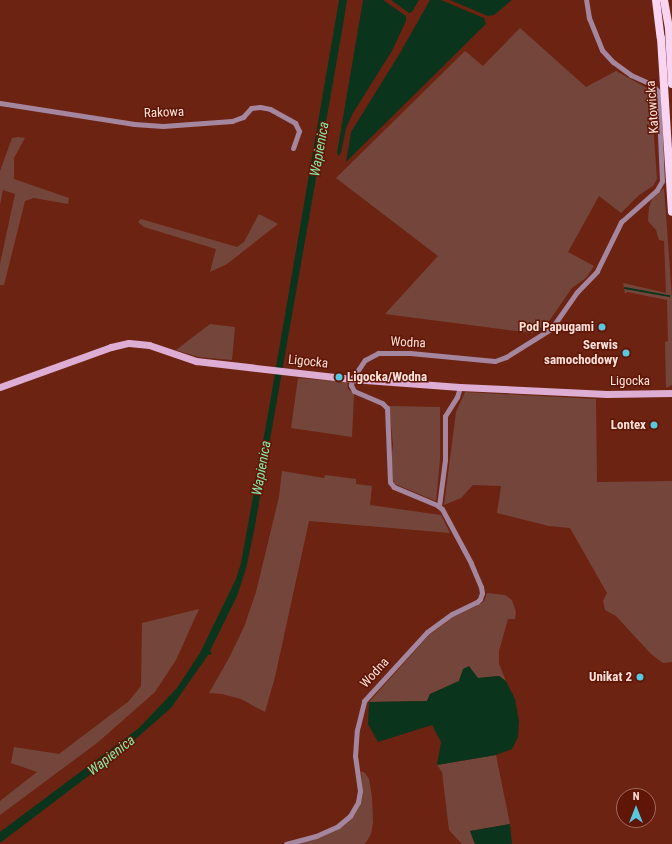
<!DOCTYPE html>
<style>
body{margin:0}
#map{position:relative;width:672px;height:844px;overflow:hidden;background:#6d2312;font-family:"Roboto Condensed",sans-serif}
div>[style]{position:absolute}
.green>*{inset:0;background:#74463b}
.water>*{inset:0;background:#0b341c}
.stream>*{height:1.5px;margin:-0.75px;padding:0 0.75px;transform-origin:0.75px;border-radius:0.75px;background:#0b341c}
.street>*{height:5px;margin:-2.5px;padding:0 2.5px;transform-origin:2.5px;border-radius:2.5px;background:#a4869e}
.secondary>*{height:7px;margin:-3.5px;padding:0 3.5px;transform-origin:3.5px;border-radius:3.5px;background:#ddadd3}
.primary>*{height:8px;margin:-4px;padding:0 4px;transform-origin:4px;border-radius:4px;background:#fad5f2}
.dots>*{width:11px;height:11px;translate:-50% -50%;box-sizing:border-box;border:2px solid #601606;border-radius:50%}
span{translate:-50% -50%;white-space:nowrap;text-align:center;line-height:1.15;-webkit-text-stroke:3px #601606;paint-order:stroke}
.street-label{font-size:13px;color:#ffe2db}
.poi-label{font-size:13px;color:#ffe2db;font-weight:700}
.right{translate:-100% -50%;text-align:right}
.left{translate:0 -50%;text-align:left}
.water-label{font-size:14px;color:#84e9a7;font-style:italic}
.north{position:absolute;left:616px;top:788px;width:40px;height:40px;box-sizing:border-box;background:#601606;border:1px solid #a0685b;border-radius:50%;rotate:0deg;font-size:11px;font-weight:700;line-height:16px;text-align:center;color:#ffe2db}
.north::after{content:'';display:block;margin:auto;width:14px;height:18px;background:#56c9e1;clip-path:polygon(50% 0,100% 100%,50% 72%,0 100%)}
</style>
<div id="map">
<div class="green">
<div style="clip-path:polygon(520px 28px,586px 87px,616px 71px,647px 88px,651px 95px,657px 179px,653px 186px,639px 195px,621px 213px,599px 196px,568px 252px,594px 266px,586px 278px,572px 288px,547px 324px,532px 333px,385px 314px,438px 256px,336px 178px,465px 51px,483px 66px)"></div>
<div style="clip-path:polygon(19px 137px,25px 138px,14px 158px,14px 179px,69px 198px,68px 204px,34px 198px,25px 201px,4px 285px,0 285px,0 264px,15px 194px,3px 190px,0 205px,0 171px,12px 138px)"></div>
<div style="clip-path:polygon(664px 188px,672px 298px,672px 385px,666px 388px,665px 342px,668px 341px,667px 300px,627px 292px,625px 294px,623px 283px,666px 293px,664px 241px,659px 240px,656px 230px,648px 221px,649px 207px,652px 199px)"></div>
<div style="clip-path:polygon(259px 214px,278px 224px,227px 264px,210px 272px,216px 249px,144px 227px,138px 222px,141px 219px,237px 247px,244px 242px)"></div>
<div style="clip-path:polygon(210px 324px,235px 327px,232px 360px,198px 357px,176px 350px)"></div>
<div style="clip-path:polygon(298px 378px,347px 382px,348px 389px,354px 394px,352px 437px,291px 428px)"></div>
<div style="clip-path:polygon(465px 392px,596px 399px,597px 482px,672px 481px,672px 662px,663px 663px,651px 654px,616px 616px,605px 610px,603px 601px,607px 593px,570px 528px,549px 526px,497px 513px,501px 486px,473px 485px,461px 498px,444px 505px,456px 412px)"></div>
<div style="clip-path:polygon(389px 406px,440px 407px,440px 459px,436px 501px,395px 484px,393px 480px,391px 460px,393px 445px)"></div>
<div style="clip-path:polygon(282px 471px,324px 478px,325px 475px,356px 479px,356px 484px,372px 486px,370px 505px,441px 515px,450px 533px,309px 521px,275px 677px,265px 712px,241px 699px,222px 694px,209px 693px,229px 658px,244px 627px,256px 592px,279px 497px)"></div>
<div style="clip-path:polygon(487px 593px,505px 595px,512px 600px,516px 612px,515px 619px,508px 619px,499px 651px,499px 664px,506px 681px,499px 676px,478px 678px,463px 669px,459px 681px,430px 694px,427px 701px,369px 702px,429px 635px,455px 616px,479px 605px,484px 601px)"></div>
<div style="clip-path:polygon(199px 609px,176px 660px,155px 692px,97px 743px,0 815px,0 801px,37px 772px,11px 763px,14px 747px,59px 754px,129px 701px,141px 686px,142px 623px)"></div>
<div style="clip-path:polygon(496px 755px,510px 824px,470px 831px,475px 844px,462px 844px,449px 830px,442px 772px,437px 765px)"></div>
<div style="clip-path:polygon(361px 771px,365px 773px,369px 779px,372px 797px,373px 823px,371px 834px,365px 844px,296px 844px,317px 839px,340px 828px,352px 818px,359px 803px,362px 790px)"></div>
</div>
<div class="water">
<div style="clip-path:polygon(339px 0,347px 0,342px 31px,254px 531px,246px 569px,237px 596px,210px 651px,212px 654px,208px 655px,171px 708px,124px 749px,0 843px,0 832px,139px 728px,177px 688px,200px 653px,236px 579px,241px 563px,269px 408px)"></div>
<div style="clip-path:polygon(363px 0,383px 0,406px 16px,406px 21px,392px 51px,353px 113px,346px 128px,341px 153px,338px 156px,337px 153px)"></div>
<div style="clip-path:polygon(391px 0,419px 0,412px 12px,409px 13px)"></div>
<div style="clip-path:polygon(430px 0,441px 0,484px 18px,486px 24px,346px 162px,351px 132px,400px 53px)"></div>
<div style="clip-path:polygon(450px 0,512px 0,494px 15px,488px 16px)"></div>
<div style="clip-path:polygon(469px 666px,478px 678px,499px 676px,506px 681px,515px 699px,519px 721px,518px 737px,512px 749px,496px 755px,437px 765px,441px 742px,432px 725px,378px 742px,368px 724px,369px 702px,427px 701px,430px 694px,459px 681px,463px 669px)"></div>
<div style="clip-path:polygon(510px 824px,512px 844px,475px 844px,470px 831px)"></div>
</div>
<div class="stream">
<div style="left:625px;top:288px;width:45px;rotate:10.3deg"></div>
</div>
<div class="street">
<div style="left:0;top:103px;width:136px;rotate:8.9deg"></div>
<div style="left:134px;top:124px;width:29px;rotate:4deg"></div>
<div style="left:163px;top:126px;width:69px;rotate:-4.1deg"></div>
<div style="left:232px;top:121px;width:12px;rotate:-20deg"></div>
<div style="left:243px;top:117px;width:12px;rotate:-48deg"></div>
<div style="left:251px;top:108px;width:9px;rotate:-6deg"></div>
<div style="left:260px;top:107px;width:10px;rotate:11deg"></div>
<div style="left:270px;top:109px;width:29px;rotate:29deg"></div>
<div style="left:295px;top:123px;width:9px;rotate:63deg"></div>
<div style="left:299px;top:131px;width:18px;rotate:109deg"></div>
<div style="left:439px;top:506px;width:46px;rotate:-82.6deg"></div>
<div style="left:445px;top:460px;width:44px;rotate:-90deg"></div>
<div style="left:445px;top:416px;width:22px;rotate:-58deg"></div>
<div style="left:457px;top:397px;width:10px;rotate:-73deg"></div>
<div style="left:286px;top:844px;width:31px;rotate:-15deg"></div>
<div style="left:316px;top:836px;width:24px;rotate:-24deg"></div>
<div style="left:338px;top:826px;width:16px;rotate:-40deg"></div>
<div style="left:350px;top:816px;width:16px;rotate:-60deg"></div>
<div style="left:358px;top:802px;width:11px;rotate:-80deg"></div>
<div style="left:360px;top:791px;width:35px;rotate:-98deg"></div>
<div style="left:355px;top:756px;width:26px;rotate:-86deg"></div>
<div style="left:357px;top:730px;width:30px;rotate:-76deg"></div>
<div style="left:364px;top:701px;width:93px;rotate:-47.6deg"></div>
<div style="left:427px;top:632px;width:31px;rotate:-36deg"></div>
<div style="left:452px;top:614px;width:28px;rotate:-26deg"></div>
<div style="left:477px;top:602px;width:4px;rotate:-45deg"></div>
<div style="left:480px;top:599px;width:6px;rotate:-72deg"></div>
<div style="left:482px;top:593px;width:6px;rotate:-99deg"></div>
<div style="left:481px;top:587px;width:26px;rotate:-113deg"></div>
<div style="left:471px;top:563px;width:61px;rotate:-118.2deg"></div>
<div style="left:442px;top:509px;width:6px;rotate:-141deg"></div>
<div style="left:437px;top:505px;width:47px;rotate:-157.3deg"></div>
<div style="left:394px;top:487px;width:6px;rotate:-129deg"></div>
<div style="left:390px;top:482px;width:74px;rotate:-92.3deg"></div>
<div style="left:387px;top:408px;width:7px;rotate:-135deg"></div>
<div style="left:382px;top:403px;width:30px;rotate:-157deg"></div>
<div style="left:354px;top:391px;width:7px;rotate:-117deg"></div>
<div style="left:351px;top:385px;width:6px;rotate:-81deg"></div>
<div style="left:352px;top:379px;width:23px;rotate:-56deg"></div>
<div style="left:365px;top:360px;width:15px;rotate:-28deg"></div>
<div style="left:378px;top:353px;width:32px"></div>
<div style="left:410px;top:353px;width:85px;rotate:5.4deg"></div>
<div style="left:495px;top:361px;width:12px;rotate:-20deg"></div>
<div style="left:506px;top:357px;width:53px;rotate:-31.9deg"></div>
<div style="left:551px;top:329px;width:45px;rotate:-54.9deg"></div>
<div style="left:577px;top:292px;width:29px;rotate:-46deg"></div>
<div style="left:597px;top:271px;width:55px;rotate:-63.9deg"></div>
<div style="left:621px;top:222px;width:48px;rotate:-41.6deg"></div>
<div style="left:657px;top:190px;width:10px;rotate:-61deg"></div>
<div style="left:662px;top:181px;width:90px;rotate:-92.5deg"></div>
<div style="left:658px;top:91px;width:10px;rotate:-135deg"></div>
<div style="left:651px;top:84px;width:22px;rotate:-156deg"></div>
<div style="left:631px;top:75px;width:22px;rotate:-144deg"></div>
<div style="left:613px;top:62px;width:16px;rotate:-133deg"></div>
<div style="left:602px;top:50px;width:35px;rotate:-112deg"></div>
<div style="left:589px;top:18px;width:18px;rotate:-99deg"></div>
</div>
<div class="secondary">
<div style="left:0;top:387px;width:118px;rotate:-19.8deg"></div>
<div style="left:111px;top:347px;width:18px;rotate:-13deg"></div>
<div style="left:129px;top:343px;width:20px;rotate:6deg"></div>
<div style="left:149px;top:345px;width:50px;rotate:18.8deg"></div>
<div style="left:196px;top:361px;width:157px;rotate:6.6deg"></div>
<div style="left:352px;top:379px;width:108px;rotate:4.2deg"></div>
<div style="left:460px;top:387px;width:147px;rotate:2.7deg"></div>
<div style="left:607px;top:394px;width:65px;rotate:-0.9deg"></div>
</div>
<div class="primary">
<div style="left:656px;top:0;width:38px;rotate:83deg"></div>
<div style="left:661px;top:38px;width:174px;rotate:86.4deg"></div>
<div style="left:664px;top:0;width:29px;rotate:80deg"></div>
<div style="left:669px;top:29px;width:55px;rotate:86.9deg"></div>
</div>
<div class="dots">
<div style="left:602px;top:327px;background:#56c9e1"></div>
<div style="left:626px;top:353px;background:#56c9e1"></div>
<div style="left:339px;top:377px;background:#56c9e1"></div>
<div style="left:654px;top:425px;background:#56c9e1"></div>
<div style="left:640px;top:677px;background:#56c9e1"></div>
</div>
<div class="street-label">
<span style="left:653px;top:107px;rotate:-94deg">Katowicka</span>
<span style="left:164px;top:113px;rotate:-2deg">Rakowa</span>
<span style="left:408px;top:343px;rotate:3deg">Wodna</span>
<span style="left:308px;top:362px;rotate:6deg">Ligocka</span>
<span style="left:630px;top:381px">Ligocka</span>
<span style="left:375px;top:673px;rotate:-48deg">Wodna</span>
</div>
<div class="poi-label">
<span class="right" style="left:594px;top:327px">Pod Papugami</span>
<span class="right" style="left:618px;top:353px">Serwis<br>samochodowy</span>
<span class="left" style="left:347px;top:377px">Ligocka/Wodna</span>
<span class="right" style="left:646px;top:425px">Lontex</span>
<span class="right" style="left:632px;top:677px">Unikat 2</span>
</div>
<div class="water-label">
<span style="left:319px;top:149px;rotate:-80deg">Wapienica</span>
<span style="left:261px;top:468px;rotate:-80deg">Wapienica</span>
<span style="left:111px;top:755px;rotate:-38deg">Wapienica</span>
</div>
<div class="north">N</div>
</div>
